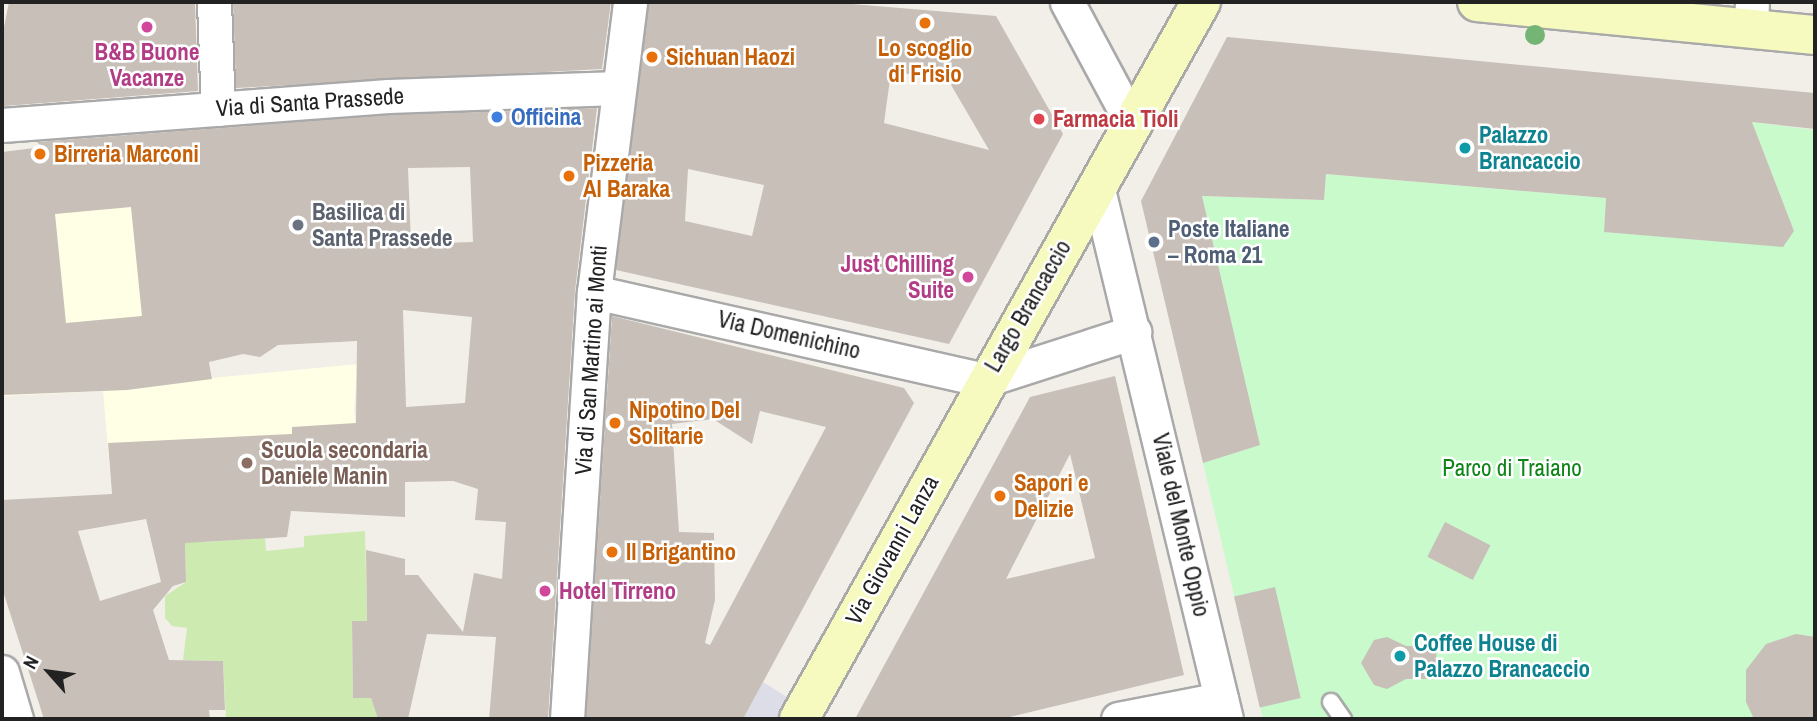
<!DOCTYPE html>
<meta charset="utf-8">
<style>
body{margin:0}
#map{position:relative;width:1817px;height:721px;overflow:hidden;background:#f2efe9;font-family:"Archivo Narrow",sans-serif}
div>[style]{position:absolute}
.education>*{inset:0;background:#ffffe5}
.grass>*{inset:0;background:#cdebb0}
.park>*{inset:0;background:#c8facc}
.plaza>*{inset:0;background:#dddde8}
.building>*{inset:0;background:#c7bfb8;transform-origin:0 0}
.roads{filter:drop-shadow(2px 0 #a9a9a9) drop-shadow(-2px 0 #a9a9a9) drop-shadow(0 2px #a9a9a9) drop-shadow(0 -2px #a9a9a9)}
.lane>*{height:16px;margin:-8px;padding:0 8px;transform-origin:8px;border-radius:8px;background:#fff}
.street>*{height:33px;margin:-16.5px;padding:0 16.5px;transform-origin:16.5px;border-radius:16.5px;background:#fff}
.secondary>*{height:38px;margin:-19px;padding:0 19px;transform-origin:19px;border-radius:19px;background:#f7fabf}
.trees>*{width:20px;height:20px;margin:-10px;border-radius:50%;background:#74b475}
.dots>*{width:19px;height:19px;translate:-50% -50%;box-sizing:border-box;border:4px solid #fff;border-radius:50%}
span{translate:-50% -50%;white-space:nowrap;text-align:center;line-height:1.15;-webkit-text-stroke:5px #fff;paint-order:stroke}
.food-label{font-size:23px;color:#c56008;font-weight:700}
.left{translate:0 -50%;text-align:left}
.hotel-label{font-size:23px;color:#b23c85;font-weight:700}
.right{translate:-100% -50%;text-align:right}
.street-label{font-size:23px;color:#222}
.shop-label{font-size:23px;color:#366cbe;font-weight:700}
.health-label{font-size:23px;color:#be3a42;font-weight:700}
.culture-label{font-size:23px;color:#0d838f;font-weight:700}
.worship-label{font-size:23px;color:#5b616d;font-weight:700}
.service-label{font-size:23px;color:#4e5e75;font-weight:700}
.education-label{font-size:23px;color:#785e54;font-weight:700}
.park-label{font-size:23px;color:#0c8416}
.frame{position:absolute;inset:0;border:4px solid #222;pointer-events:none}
.north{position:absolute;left:14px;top:637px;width:70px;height:70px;-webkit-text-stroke:5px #fff;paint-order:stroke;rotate:298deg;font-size:19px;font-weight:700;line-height:28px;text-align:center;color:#222}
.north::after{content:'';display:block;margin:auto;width:24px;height:32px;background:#222;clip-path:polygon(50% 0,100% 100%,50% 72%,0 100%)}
</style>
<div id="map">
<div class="education">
<div style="clip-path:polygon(125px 136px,142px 316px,202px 318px,212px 378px,358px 364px,354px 410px,362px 483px,113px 507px,103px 391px,2px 396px,2px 152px)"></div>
</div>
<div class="grass">
<div style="clip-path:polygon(365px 531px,367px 621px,352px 621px,353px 698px,371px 698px,378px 719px,226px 719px,223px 661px,183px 660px,187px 628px,172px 626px,165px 618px,165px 596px,186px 582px,185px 537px,204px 542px,265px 538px,266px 551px,304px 547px,304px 536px)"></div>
</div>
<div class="park">
<div style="clip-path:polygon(1752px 122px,1815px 130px,1815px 719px,1263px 719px,1203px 463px,1260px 445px,1202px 196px,1324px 200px,1326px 174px,1606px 198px,1604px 232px,1783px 246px,1794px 231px)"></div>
</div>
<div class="plaza">
<div style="clip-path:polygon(763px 682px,822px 719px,743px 719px)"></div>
</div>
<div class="building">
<div style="clip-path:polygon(9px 2px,195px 2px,198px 91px,4px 106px,2px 37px)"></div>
<div style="clip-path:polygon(233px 2px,611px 2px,602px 69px,236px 88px)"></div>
<div style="clip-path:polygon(evenodd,649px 2px,828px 2px,996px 16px,1063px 134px,949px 344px,616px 270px,649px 2px,891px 72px,947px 78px,989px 150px,884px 123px,891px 72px,649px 2px,688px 169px,764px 185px,752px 236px,685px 221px,688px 169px)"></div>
<div style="clip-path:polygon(1227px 37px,1815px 93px,1815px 129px,1752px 122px,1794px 231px,1783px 247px,1604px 232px,1606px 198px,1326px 174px,1324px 200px,1202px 196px,1260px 445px,1203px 463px,1141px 201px)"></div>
<div style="clip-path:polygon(evenodd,597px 108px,575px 291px,548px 719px,489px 719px,496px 637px,427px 634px,408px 719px,378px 719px,371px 698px,353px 698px,352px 621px,367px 621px,366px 550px,405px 559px,405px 575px,418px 575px,463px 632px,474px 573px,502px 579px,506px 522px,475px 520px,478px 489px,453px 481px,405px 482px,405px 517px,291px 511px,287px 537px,185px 543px,186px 582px,173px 586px,153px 610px,169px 660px,223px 661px,225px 710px,209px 710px,210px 719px,44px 719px,2px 588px,2px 500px,112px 494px,108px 443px,292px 434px,292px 427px,356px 423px,357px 341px,278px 345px,260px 357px,243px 354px,209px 362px,212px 379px,127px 390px,2px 395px,2px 152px,42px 147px,37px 142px,389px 115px,597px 108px,470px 167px,473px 242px,411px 244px,408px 168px,470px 167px,597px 108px,131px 207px,142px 316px,66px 323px,55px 214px,131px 207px,597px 108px,403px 310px,472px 317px,465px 403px,406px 407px,403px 310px,597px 108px,146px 519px,161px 582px,100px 601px,78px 531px,146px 519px)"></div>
<div style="clip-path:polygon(evenodd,612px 316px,904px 388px,914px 403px,743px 719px,586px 719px,612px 316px,760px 411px,826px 427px,710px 645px,705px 643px,715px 600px,714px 533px,679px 532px,672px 424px,713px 419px,752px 444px,760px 411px)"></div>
<div style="clip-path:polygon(evenodd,1115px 376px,1184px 675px,1001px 719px,855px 719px,1030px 397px,1115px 376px,1070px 454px,1095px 558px,1006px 579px,1070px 454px)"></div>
<div style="left:1445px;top:522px;width:51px;height:39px;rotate:27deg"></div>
<div style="left:1275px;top:587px;width:114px;height:42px;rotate:77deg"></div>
<div style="clip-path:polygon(1796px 634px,1815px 637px,1815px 719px,1754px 719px,1746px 702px,1746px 670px,1766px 644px)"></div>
<div style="clip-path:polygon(1387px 637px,1406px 646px,1436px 646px,1437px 679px,1406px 679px,1387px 689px,1374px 685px,1361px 663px,1374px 640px)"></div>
</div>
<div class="roads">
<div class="lane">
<div style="left:1331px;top:702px;width:21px;rotate:55deg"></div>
</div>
<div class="street">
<div style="left:214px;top:2px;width:107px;rotate:87.9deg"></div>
<div style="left:1067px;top:2px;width:137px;rotate:61.8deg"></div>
<div style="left:1751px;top:29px;width:27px;rotate:-88deg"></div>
<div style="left:2px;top:125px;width:387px;rotate:-4.3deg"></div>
<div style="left:388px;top:96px;width:231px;rotate:-2deg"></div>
<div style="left:1097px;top:185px;width:549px;rotate:76.42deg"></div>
<div style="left:594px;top:292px;width:401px;rotate:12.7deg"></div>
<div style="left:985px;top:380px;width:157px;rotate:-17.9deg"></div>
<div style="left:2px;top:672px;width:49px;rotate:73.4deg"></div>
<div style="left:567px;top:719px;width:428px;rotate:-86.4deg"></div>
<div style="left:594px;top:292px;width:292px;rotate:-82.9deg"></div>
<div style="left:1118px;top:719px;width:105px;rotate:-11deg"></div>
</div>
<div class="secondary">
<div style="left:1477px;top:2px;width:340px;rotate:5.6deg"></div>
<div style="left:799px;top:719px;width:822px;rotate:-60.72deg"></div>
</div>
</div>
<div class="trees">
<div style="left:1535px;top:35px"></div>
</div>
<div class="dots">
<div style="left:925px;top:23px;background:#e8710a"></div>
<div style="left:147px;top:27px;background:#d1479c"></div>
<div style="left:652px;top:57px;background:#e8710a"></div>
<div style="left:497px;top:117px;background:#3f7fe0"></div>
<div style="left:1039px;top:119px;background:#e0444e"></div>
<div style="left:1465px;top:148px;background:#0f9aa8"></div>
<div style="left:40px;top:154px;background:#e8710a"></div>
<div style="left:569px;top:176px;background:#e8710a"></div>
<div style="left:298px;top:225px;background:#6b7280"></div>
<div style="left:1154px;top:242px;background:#5c6f8a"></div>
<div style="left:968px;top:277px;background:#d1479c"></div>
<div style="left:615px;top:423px;background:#e8710a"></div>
<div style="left:247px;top:463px;background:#8d6e63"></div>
<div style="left:1000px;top:496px;background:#e8710a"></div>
<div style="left:612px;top:552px;background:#e8710a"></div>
<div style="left:545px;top:591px;background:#d1479c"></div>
<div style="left:1400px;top:656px;background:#0f9aa8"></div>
</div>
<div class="food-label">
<span style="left:925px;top:61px">Lo scoglio<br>di Frisio</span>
<span class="left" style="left:666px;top:57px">Sichuan Haozi</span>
<span class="left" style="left:54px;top:154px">Birreria Marconi</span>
<span class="left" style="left:583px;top:176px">Pizzeria<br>Al Baraka</span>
<span class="left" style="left:629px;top:423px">Nipotino Del<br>Solitarie</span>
<span class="left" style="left:1014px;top:496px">Sapori e<br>Delizie</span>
<span class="left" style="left:626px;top:552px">Il Brigantino</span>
</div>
<div class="hotel-label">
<span style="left:147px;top:65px">B&amp;B Buone<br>Vacanze</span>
<span class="right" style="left:954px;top:277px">Just Chilling<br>Suite</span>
<span class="left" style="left:559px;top:591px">Hotel Tirreno</span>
</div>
<div class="street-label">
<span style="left:310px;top:102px;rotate:-4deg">Via di Santa Prassede</span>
<span style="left:1028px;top:306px;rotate:-60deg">Largo Brancaccio</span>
<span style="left:789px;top:335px;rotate:13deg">Via Domenichino</span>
<span style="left:591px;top:360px;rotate:-86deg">Via di San Martino ai Monti</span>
<span style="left:1181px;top:525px;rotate:77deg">Viale del Monte Oppio</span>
<span style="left:892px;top:550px;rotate:-61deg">Via Giovanni Lanza</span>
</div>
<div class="shop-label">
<span class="left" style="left:511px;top:117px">Officina</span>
</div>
<div class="health-label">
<span class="left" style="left:1053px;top:119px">Farmacia Tioli</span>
</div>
<div class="culture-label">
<span class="left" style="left:1479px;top:148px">Palazzo<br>Brancaccio</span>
<span class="left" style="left:1414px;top:656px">Coffee House di<br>Palazzo Brancaccio</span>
</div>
<div class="worship-label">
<span class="left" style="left:312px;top:225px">Basilica di<br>Santa Prassede</span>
</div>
<div class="service-label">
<span class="left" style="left:1168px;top:242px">Poste Italiane<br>– Roma 21</span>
</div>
<div class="education-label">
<span class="left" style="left:261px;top:463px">Scuola secondaria<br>Daniele Manin</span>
</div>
<div class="park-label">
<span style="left:1512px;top:468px">Parco di Traiano</span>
</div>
<div class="frame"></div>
<div class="north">N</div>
</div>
